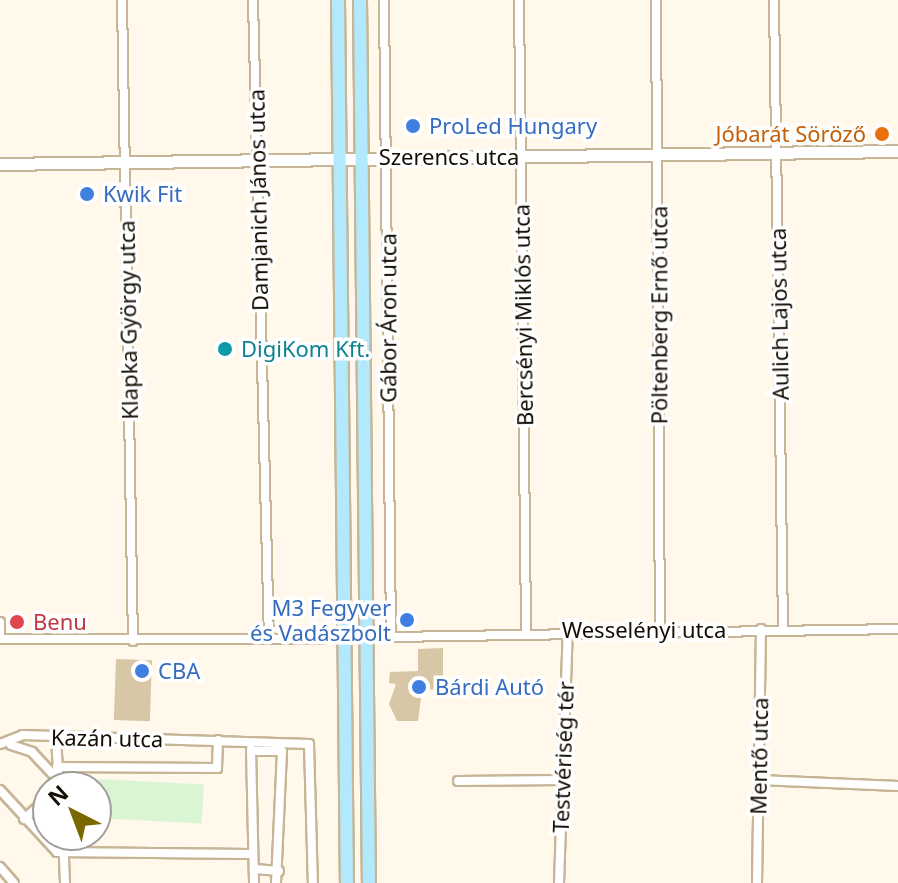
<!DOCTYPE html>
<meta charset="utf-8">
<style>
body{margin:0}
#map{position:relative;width:898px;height:883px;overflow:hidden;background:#fff8eb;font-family:"Noto Sans",sans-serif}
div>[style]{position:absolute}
.green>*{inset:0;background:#d9f5d3;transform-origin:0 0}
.building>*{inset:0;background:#d8c7a7;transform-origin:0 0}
.roads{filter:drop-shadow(2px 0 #c6b596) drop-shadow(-2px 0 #c6b596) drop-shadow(0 2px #c6b596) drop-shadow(0 -2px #c6b596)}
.street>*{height:8px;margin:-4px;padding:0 4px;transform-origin:4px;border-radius:4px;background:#fff}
.secondary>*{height:11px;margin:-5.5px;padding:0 5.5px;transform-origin:5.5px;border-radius:5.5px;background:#fff}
.primary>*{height:12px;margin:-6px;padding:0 6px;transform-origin:6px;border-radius:6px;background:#b3e9fd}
.dots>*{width:22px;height:22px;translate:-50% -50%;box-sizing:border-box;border:4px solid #fff;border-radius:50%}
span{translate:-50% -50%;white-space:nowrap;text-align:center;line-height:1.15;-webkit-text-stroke:7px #fff;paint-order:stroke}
.shop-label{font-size:22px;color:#366cbe}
.left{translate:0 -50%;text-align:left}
.right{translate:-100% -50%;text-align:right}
.food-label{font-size:22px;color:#c56008}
.street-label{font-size:22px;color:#130d03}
.culture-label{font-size:22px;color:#0d838f}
.health-label{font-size:22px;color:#be3a42}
.north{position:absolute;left:32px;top:771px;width:80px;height:80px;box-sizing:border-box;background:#fff;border:2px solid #a19e9a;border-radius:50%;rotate:318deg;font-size:22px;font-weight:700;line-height:32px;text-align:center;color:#130d03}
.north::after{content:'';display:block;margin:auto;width:28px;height:36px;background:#7b6800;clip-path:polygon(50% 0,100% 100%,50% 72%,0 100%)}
</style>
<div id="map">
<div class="green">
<div style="left:98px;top:779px;width:106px;height:39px;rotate:3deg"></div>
</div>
<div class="building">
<div style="clip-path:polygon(443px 648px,443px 689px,422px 690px,418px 721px,397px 721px,389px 704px,396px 684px,389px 683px,390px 672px,418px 671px,418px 649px)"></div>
<div style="left:116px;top:659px;width:36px;height:61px;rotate:2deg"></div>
</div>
<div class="roads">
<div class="street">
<div style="left:122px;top:0;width:641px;rotate:89.02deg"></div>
<div style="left:253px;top:0;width:639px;rotate:88.57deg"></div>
<div style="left:384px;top:0;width:637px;rotate:89.37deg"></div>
<div style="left:391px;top:637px;width:507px;rotate:-0.9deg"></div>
<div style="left:519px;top:0;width:631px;rotate:89.36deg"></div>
<div style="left:656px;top:0;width:630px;rotate:89.64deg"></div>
<div style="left:774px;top:0;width:629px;rotate:89.18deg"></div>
<div style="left:0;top:622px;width:17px;rotate:90deg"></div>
<div style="left:0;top:639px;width:322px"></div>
<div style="left:56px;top:737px;width:50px;rotate:86.6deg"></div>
<div style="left:0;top:744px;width:25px;rotate:-21deg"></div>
<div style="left:23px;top:735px;width:286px;rotate:1.8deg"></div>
<div style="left:309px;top:744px;width:139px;rotate:88.4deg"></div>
<div style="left:11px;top:745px;width:22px;rotate:18deg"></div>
<div style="left:32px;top:752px;width:37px;rotate:47deg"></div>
<div style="left:251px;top:749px;width:134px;rotate:88.7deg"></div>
<div style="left:251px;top:751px;width:31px"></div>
<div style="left:282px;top:751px;width:132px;rotate:92.6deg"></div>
<div style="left:57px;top:767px;width:160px;rotate:0.4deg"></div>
<div style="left:217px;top:768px;width:28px;rotate:-88deg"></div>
<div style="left:759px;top:780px;width:139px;rotate:2.5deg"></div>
<div style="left:458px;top:781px;width:103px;rotate:-0.6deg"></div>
<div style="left:0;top:790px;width:84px;rotate:47.4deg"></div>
<div style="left:57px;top:852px;width:191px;rotate:0.6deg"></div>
<div style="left:24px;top:819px;width:32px;rotate:-41deg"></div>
<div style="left:63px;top:835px;width:48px;rotate:87.6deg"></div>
<div style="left:0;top:867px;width:21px;rotate:49deg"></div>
<div style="left:255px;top:869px;width:24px;rotate:5deg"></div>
<div style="left:559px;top:883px;width:252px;rotate:-88deg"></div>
<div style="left:757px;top:883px;width:254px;rotate:-89.1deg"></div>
</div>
<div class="secondary">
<div style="left:0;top:164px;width:898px;rotate:-0.83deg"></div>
</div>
<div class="primary">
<div style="left:338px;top:0;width:883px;rotate:89.42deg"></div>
<div style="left:360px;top:0;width:883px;rotate:89.42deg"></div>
</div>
</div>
<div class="dots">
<div style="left:413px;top:126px;background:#3f7fe0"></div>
<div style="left:882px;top:134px;background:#e8710a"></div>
<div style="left:87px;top:194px;background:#3f7fe0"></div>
<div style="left:225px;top:349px;background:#0f9aa8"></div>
<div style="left:407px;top:620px;background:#3f7fe0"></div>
<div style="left:17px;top:622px;background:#e0444e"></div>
<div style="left:142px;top:671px;background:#3f7fe0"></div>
<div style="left:419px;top:687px;background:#3f7fe0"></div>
</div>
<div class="shop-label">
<span class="left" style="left:429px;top:126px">ProLed Hungary</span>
<span class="left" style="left:103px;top:194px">Kwik Fit</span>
<span class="right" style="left:391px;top:620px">M3 Fegyver<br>és Vadászbolt</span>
<span class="left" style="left:158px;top:671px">CBA</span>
<span class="left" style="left:435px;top:687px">Bárdi Autó</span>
</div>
<div class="food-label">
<span class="right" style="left:866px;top:134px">Jóbarát Söröző</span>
</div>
<div class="street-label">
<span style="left:449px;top:157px">Szerencs utca</span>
<span style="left:258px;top:200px;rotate:-91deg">Damjanich János utca</span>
<span style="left:779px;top:314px;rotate:-91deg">Aulich Lajos utca</span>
<span style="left:523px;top:315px;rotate:-91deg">Bercsényi Miklós utca</span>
<span style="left:659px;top:315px;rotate:-90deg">Pöltenberg Ernő utca</span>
<span style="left:388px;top:318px;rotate:-90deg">Gábor Áron utca</span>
<span style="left:128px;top:320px;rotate:-91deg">Klapka György utca</span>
<span style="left:644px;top:630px">Wesselényi utca</span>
<span style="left:107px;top:738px;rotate:1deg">Kazán utca</span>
<span style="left:759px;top:756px;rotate:-89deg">Mentő utca</span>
<span style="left:563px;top:757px;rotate:-88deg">Testvériség tér</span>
</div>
<div class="culture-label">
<span class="left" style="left:241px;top:349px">DigiKom Kft.</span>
</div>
<div class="health-label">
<span class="left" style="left:33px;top:622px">Benu</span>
</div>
<div class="north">N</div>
</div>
